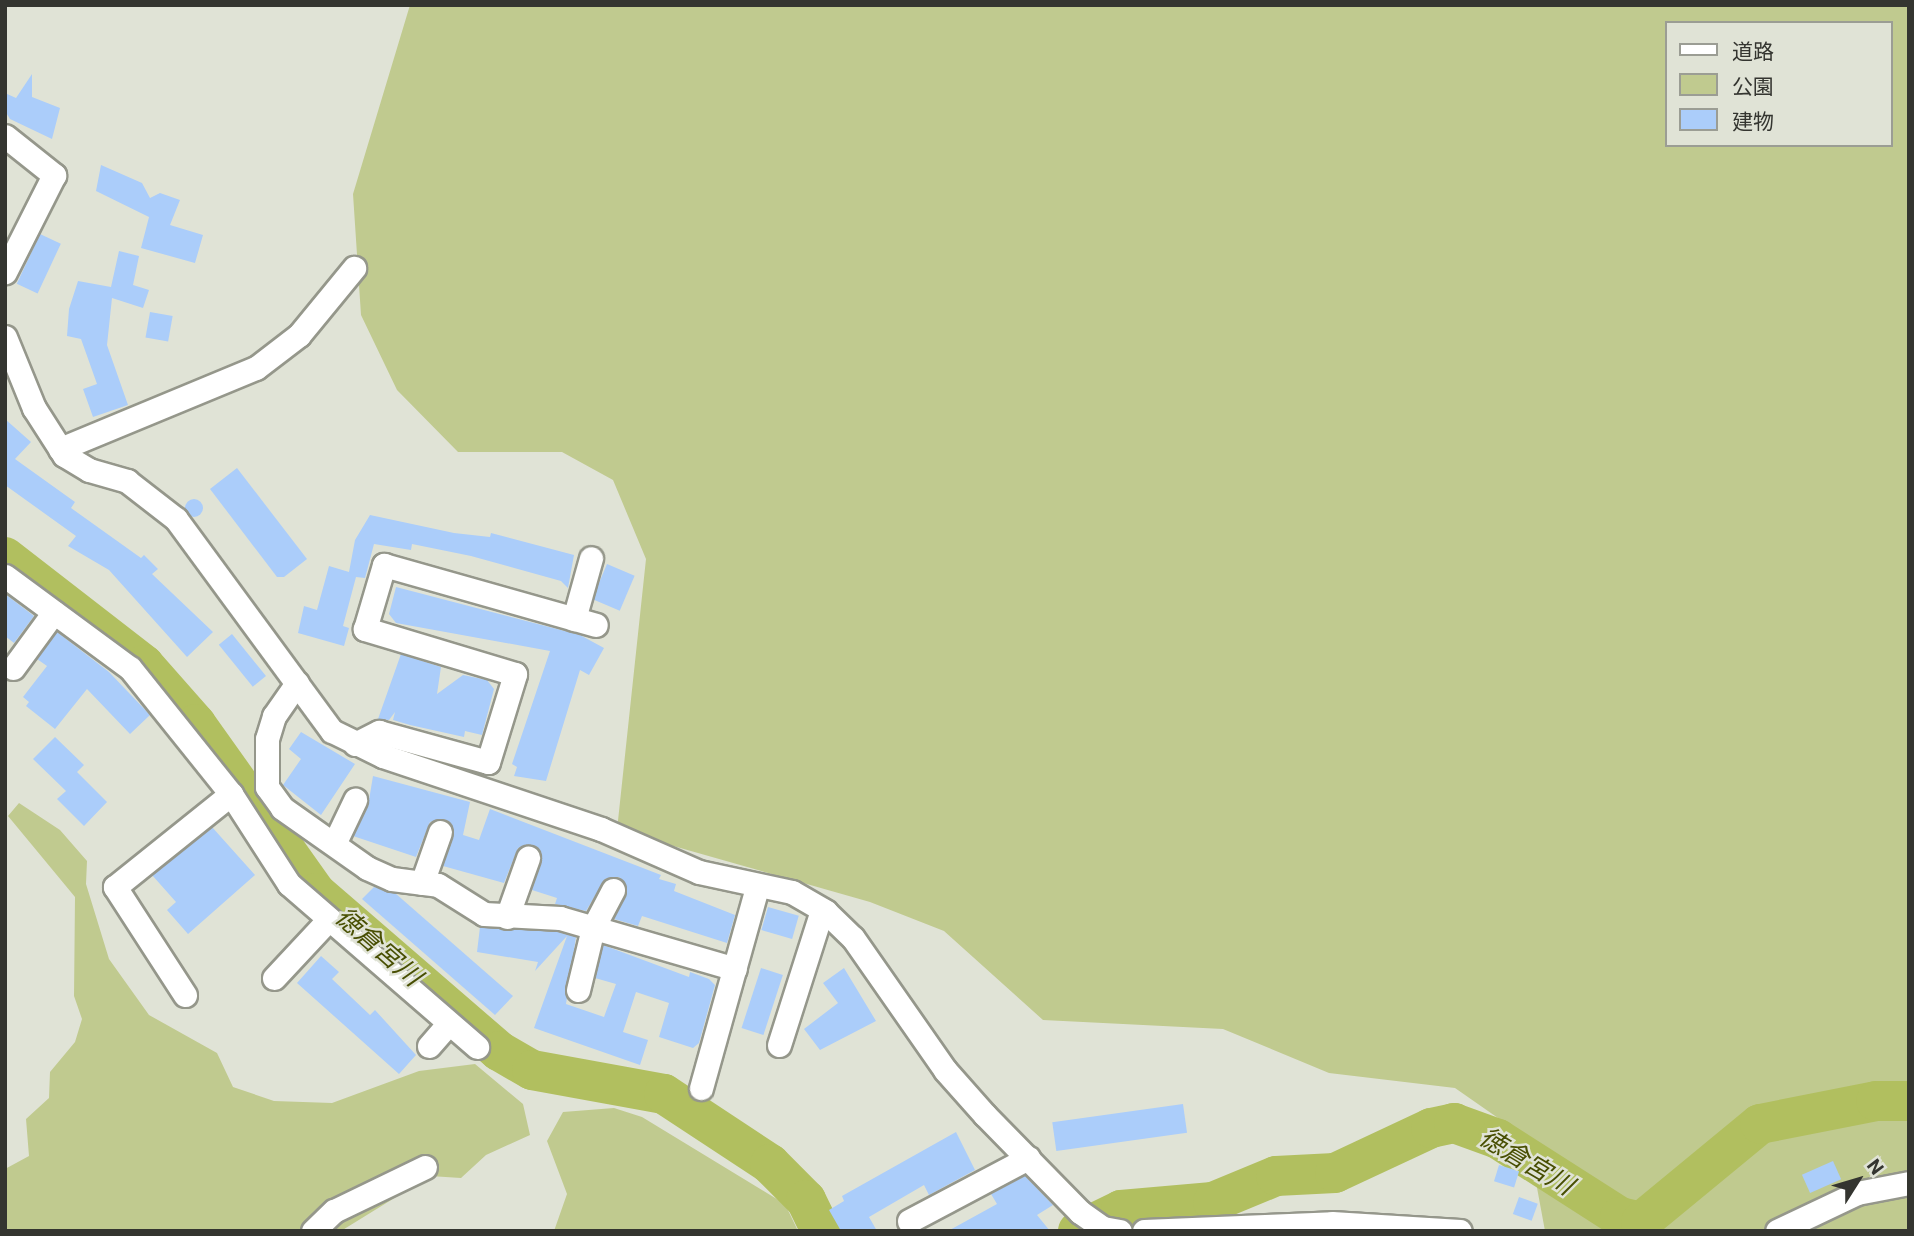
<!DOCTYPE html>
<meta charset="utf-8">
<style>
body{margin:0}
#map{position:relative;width:1914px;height:1236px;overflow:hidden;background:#e0e3d6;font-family:Roboto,"Noto Sans JP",sans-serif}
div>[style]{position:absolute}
.green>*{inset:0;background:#c0ca8f}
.river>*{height:40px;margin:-20px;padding:0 20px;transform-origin:20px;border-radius:20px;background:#b1bf5f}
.building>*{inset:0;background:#abcdfa;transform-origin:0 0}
.round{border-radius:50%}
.roads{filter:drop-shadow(2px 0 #95978b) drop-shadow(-2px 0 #95978b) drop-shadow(0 2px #95978b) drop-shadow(0 -2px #95978b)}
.minor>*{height:23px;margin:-11.5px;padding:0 11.5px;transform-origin:11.5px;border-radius:11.5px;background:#fff}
span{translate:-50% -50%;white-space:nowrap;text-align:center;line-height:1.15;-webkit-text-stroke:5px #e0e3d6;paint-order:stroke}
.water-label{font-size:26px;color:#484f03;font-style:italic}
.frame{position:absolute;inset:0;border:7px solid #343530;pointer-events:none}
.legend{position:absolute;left:1665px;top:21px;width:228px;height:126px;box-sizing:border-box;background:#e0e3d6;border:2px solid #9b9d94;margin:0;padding:9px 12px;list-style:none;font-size:21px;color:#343530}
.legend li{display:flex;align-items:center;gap:14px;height:35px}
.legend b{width:35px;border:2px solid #9b9d94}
.north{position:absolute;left:1823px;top:1145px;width:70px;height:70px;-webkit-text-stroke:5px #e0e3d6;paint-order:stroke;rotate:53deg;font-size:19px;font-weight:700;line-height:28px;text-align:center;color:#343530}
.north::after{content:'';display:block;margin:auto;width:24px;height:32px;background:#343530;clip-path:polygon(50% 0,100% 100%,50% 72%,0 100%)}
</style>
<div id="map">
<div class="green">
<div style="clip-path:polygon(evenodd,410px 5px,1909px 5px,1909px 1231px,1545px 1231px,1528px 1139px,1455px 1088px,1329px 1073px,1223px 1029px,1043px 1020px,944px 931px,870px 902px,617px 830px,646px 559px,613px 480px,562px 452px,458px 452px,397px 390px,361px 315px,353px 194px,410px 5px,1667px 23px,1891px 23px,1891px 145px,1667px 145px,1667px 23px)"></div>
<div style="clip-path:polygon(19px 803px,60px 830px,87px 861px,86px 884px,109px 959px,149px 1015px,217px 1053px,233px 1087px,274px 1101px,332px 1103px,419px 1071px,475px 1064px,523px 1104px,530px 1135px,486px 1155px,461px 1178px,430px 1176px,341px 1231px,5px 1231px,5px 1169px,29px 1156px,26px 1119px,49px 1098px,50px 1072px,75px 1042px,82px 1019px,74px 996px,75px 897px,8px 816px)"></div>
<div style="clip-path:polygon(614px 1108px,642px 1117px,785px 1204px,798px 1231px,554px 1231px,567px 1194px,547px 1141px,563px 1112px)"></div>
</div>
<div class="river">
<div style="left:5px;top:557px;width:176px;rotate:37.8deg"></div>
<div style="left:144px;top:665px;width:79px;rotate:48.6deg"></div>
<div style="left:196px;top:724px;width:207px;rotate:54.6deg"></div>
<div style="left:316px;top:893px;width:242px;rotate:40.8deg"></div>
<div style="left:499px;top:1051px;width:38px;rotate:30deg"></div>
<div style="left:532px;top:1070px;width:134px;rotate:10.3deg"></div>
<div style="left:664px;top:1094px;width:127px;rotate:33.4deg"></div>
<div style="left:770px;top:1164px;width:51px;rotate:45deg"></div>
<div style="left:806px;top:1200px;width:34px;rotate:64deg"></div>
<div style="left:1078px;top:1231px;width:48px;rotate:-26deg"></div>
<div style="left:1121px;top:1210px;width:92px;rotate:-5deg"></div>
<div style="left:1213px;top:1202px;width:68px;rotate:-22.4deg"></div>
<div style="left:1276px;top:1176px;width:59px;rotate:-2.9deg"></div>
<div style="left:1335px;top:1173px;width:106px;rotate:-25.1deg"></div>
<div style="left:1431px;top:1128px;width:24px;rotate:-12deg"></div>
<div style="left:1454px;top:1123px;width:47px;rotate:20deg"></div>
<div style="left:1498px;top:1139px;width:145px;rotate:32.6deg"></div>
<div style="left:1620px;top:1217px;width:22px;rotate:13deg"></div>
<div style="left:1641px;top:1222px;width:154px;rotate:-39.5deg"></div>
<div style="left:1760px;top:1124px;width:118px;rotate:-11.2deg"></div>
<div style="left:1876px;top:1101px;width:33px"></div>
</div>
<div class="building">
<div style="clip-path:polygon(32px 74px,32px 97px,60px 108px,52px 139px,10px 119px,5px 111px,5px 93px,16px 98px)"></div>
<div style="clip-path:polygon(101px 165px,142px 183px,150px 198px,160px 193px,180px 200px,170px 225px,203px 235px,195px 263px,141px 248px,149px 217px,96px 191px)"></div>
<div style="left:40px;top:234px;width:23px;height:55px;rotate:25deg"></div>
<div style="clip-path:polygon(119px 251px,139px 256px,133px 285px,149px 290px,143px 308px,112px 298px,107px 345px,128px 405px,93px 417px,83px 389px,97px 384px,81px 339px,67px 336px,69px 309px,78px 281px,111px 287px)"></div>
<div style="left:150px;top:312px;width:23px;height:26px;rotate:10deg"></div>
<div style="clip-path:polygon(5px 419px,31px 442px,15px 459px,75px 502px,71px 508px,141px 558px,144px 555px,158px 569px,152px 574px,213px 632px,187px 657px,109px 570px,68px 546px,76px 536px,5px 485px)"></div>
<div style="clip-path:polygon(237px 468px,307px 559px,284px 577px,277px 577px,210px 489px)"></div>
<div class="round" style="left:185px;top:499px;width:18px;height:18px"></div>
<div style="clip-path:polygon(370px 515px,454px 533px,490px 537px,491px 533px,574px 555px,568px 588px,561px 581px,471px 556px,412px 544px,411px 550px,374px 544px,365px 578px,356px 577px,343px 626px,349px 628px,344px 646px,298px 633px,304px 606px,317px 610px,329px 566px,349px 572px,355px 540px)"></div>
<div style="left:607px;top:564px;width:30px;height:38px;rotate:23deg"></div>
<div style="clip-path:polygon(396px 587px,580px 635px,604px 648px,589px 675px,580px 670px,546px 781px,514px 776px,517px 767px,512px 764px,550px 651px,396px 623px,389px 614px)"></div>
<div style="clip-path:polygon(5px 594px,34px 616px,14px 643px,5px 636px)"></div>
<div style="clip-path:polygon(57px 632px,109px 672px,150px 715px,130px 734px,87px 689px,55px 729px,26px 706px,29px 702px,23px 697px,47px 666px,37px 659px)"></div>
<div style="left:232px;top:634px;width:54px;height:17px;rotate:51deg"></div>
<div style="clip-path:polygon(401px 654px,441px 667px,437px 694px,463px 675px,487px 680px,494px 689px,482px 735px,465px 731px,464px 737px,410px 725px,393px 720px,395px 712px,389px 720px,378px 719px)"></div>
<div style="clip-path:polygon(301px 732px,355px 764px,321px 815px,283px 785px,301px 759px,289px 749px)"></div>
<div style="clip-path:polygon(55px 737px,84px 765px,77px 772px,107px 802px,84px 826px,57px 799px,66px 791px,33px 759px)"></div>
<div style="clip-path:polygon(373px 776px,470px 802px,463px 835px,479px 840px,490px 809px,661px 875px,659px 879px,676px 884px,674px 891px,735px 915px,727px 943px,642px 916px,638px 926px,614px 919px,627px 890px,619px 877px,605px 879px,586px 911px,555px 904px,557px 898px,532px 890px,542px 856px,532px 845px,518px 848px,504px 883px,443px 866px,454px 830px,444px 819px,430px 822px,416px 857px,353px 836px,368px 806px)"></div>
<div style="clip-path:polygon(212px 827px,255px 875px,188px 934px,167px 910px,176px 902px,152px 875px)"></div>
<div style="clip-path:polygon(374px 887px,395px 893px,513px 996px,495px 1015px,362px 899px)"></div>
<div style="left:768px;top:907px;width:32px;height:24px;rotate:16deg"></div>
<div style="clip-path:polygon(480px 927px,558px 932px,576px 937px,566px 1004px,604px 1017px,616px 984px,595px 978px,603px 945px,689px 977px,690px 972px,709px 979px,715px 985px,699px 1043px,693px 1048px,659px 1037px,669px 1003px,636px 992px,623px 1032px,648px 1040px,640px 1065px,534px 1028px,567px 936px,535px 971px,538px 962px,477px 952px)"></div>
<div style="clip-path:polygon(321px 956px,339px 972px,332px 979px,370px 1015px,375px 1010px,416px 1055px,399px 1074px,297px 983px)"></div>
<div style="left:761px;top:968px;width:23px;height:63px;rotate:18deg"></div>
<div style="clip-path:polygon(844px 968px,876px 1021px,820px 1050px,804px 1029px,838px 1003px,823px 983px)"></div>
<div style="left:1183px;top:1104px;width:29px;height:132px;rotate:82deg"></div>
<div style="clip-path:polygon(956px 1132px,975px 1170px,929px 1195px,924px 1185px,869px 1217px,877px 1231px,841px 1231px,829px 1210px,844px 1201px,842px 1196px)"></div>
<div style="left:1833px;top:1161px;width:20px;height:34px;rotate:66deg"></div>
<div style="left:1499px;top:1165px;width:21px;height:17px;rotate:17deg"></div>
<div style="clip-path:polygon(1025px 1176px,1053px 1205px,1037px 1215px,1050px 1231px,948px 1231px,997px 1204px,991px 1194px)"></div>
<div style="left:1519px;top:1197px;width:20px;height:18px;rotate:20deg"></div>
</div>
<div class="roads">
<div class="minor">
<div style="left:5px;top:136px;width:63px;rotate:38.5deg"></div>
<div style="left:54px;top:175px;width:109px;rotate:116.8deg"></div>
<div style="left:5px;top:337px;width:77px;rotate:67.8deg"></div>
<div style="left:34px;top:408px;width:56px;rotate:57.4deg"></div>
<div style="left:64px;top:455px;width:29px;rotate:31deg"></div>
<div style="left:89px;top:470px;width:40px;rotate:16deg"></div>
<div style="left:127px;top:481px;width:62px;rotate:37.8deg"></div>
<div style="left:176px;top:519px;width:263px;rotate:53.7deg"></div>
<div style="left:332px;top:731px;width:57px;rotate:26.1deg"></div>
<div style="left:383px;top:756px;width:230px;rotate:18.5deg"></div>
<div style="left:601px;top:829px;width:107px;rotate:23.7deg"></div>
<div style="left:699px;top:872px;width:95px;rotate:12.1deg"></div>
<div style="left:792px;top:892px;width:39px;rotate:30deg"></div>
<div style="left:826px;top:912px;width:37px;rotate:44deg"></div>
<div style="left:853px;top:938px;width:161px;rotate:55.1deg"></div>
<div style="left:945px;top:1070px;width:60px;rotate:48.4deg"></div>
<div style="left:985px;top:1115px;width:136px;rotate:45.6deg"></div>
<div style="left:1080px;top:1212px;width:28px;rotate:35deg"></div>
<div style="left:1103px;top:1228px;width:17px;rotate:10deg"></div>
<div style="left:60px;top:449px;width:212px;rotate:-22.5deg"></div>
<div style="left:256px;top:368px;width:54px;rotate:-37.5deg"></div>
<div style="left:299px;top:335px;width:87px;rotate:-50.6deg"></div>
<div style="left:5px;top:576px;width:155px;rotate:36.4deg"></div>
<div style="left:130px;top:668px;width:161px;rotate:51.3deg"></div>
<div style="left:231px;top:794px;width:107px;rotate:57.2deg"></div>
<div style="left:289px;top:884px;width:249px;rotate:40.9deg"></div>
<div style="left:574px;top:619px;width:63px;rotate:-74.4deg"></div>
<div style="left:13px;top:668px;width:69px;rotate:-53.8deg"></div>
<div style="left:297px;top:683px;width:40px;rotate:124.9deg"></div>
<div style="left:274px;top:716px;width:24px;rotate:107deg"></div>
<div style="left:267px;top:739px;width:48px;rotate:90deg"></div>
<div style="left:267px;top:787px;width:26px;rotate:54deg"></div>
<div style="left:282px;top:808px;width:104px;rotate:35.2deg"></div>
<div style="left:367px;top:868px;width:27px;rotate:24deg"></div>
<div style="left:392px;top:879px;width:46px;rotate:7.4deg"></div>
<div style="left:438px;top:885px;width:54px;rotate:32.2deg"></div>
<div style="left:484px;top:914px;width:76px;rotate:3deg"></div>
<div style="left:560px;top:918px;width:182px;rotate:16.2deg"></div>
<div style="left:355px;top:744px;width:27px;rotate:-27deg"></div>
<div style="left:379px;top:732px;width:113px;rotate:15.4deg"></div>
<div style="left:488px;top:762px;width:92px;rotate:-72.9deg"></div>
<div style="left:515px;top:674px;width:157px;rotate:-163.3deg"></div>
<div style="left:365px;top:629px;width:67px;rotate:-73.5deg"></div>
<div style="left:384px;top:565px;width:220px;rotate:15.8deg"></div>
<div style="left:335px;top:842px;width:47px;rotate:-64.5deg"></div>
<div style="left:422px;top:883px;width:54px;rotate:-70.6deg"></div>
<div style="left:507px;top:917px;width:63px;rotate:-70.4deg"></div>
<div style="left:274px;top:978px;width:79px;rotate:-47deg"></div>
<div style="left:578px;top:990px;width:64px;rotate:-76.4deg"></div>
<div style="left:593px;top:928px;width:43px;rotate:-62.2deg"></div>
<div style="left:185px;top:995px;width:129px;rotate:-122.9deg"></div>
<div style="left:115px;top:887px;width:149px;rotate:-38.7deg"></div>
<div style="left:779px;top:1045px;width:142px;rotate:-72.3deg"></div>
<div style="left:429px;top:1046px;width:30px;rotate:-49deg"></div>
<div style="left:701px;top:1088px;width:209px;rotate:-74.4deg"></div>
<div style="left:909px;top:1221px;width:135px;rotate:-27.9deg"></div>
<div style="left:313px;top:1231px;width:29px;rotate:-44deg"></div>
<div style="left:334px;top:1211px;width:101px;rotate:-25.8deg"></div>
<div style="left:1144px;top:1231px;width:188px;rotate:-2.4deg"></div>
<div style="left:1332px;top:1223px;width:128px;rotate:3.6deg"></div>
<div style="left:1777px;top:1231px;width:89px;rotate:-25.4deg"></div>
<div style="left:1857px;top:1193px;width:53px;rotate:-10.9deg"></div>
</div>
</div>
<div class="water-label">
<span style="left:378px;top:947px;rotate:41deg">徳倉宮川</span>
<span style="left:1526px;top:1162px;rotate:31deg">徳倉宮川</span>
</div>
<div class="frame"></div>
<ul class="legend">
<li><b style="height:9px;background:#fff"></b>道路</li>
<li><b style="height:19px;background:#c0ca8f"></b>公園</li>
<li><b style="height:19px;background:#abcdfa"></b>建物</li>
</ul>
<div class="north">N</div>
</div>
